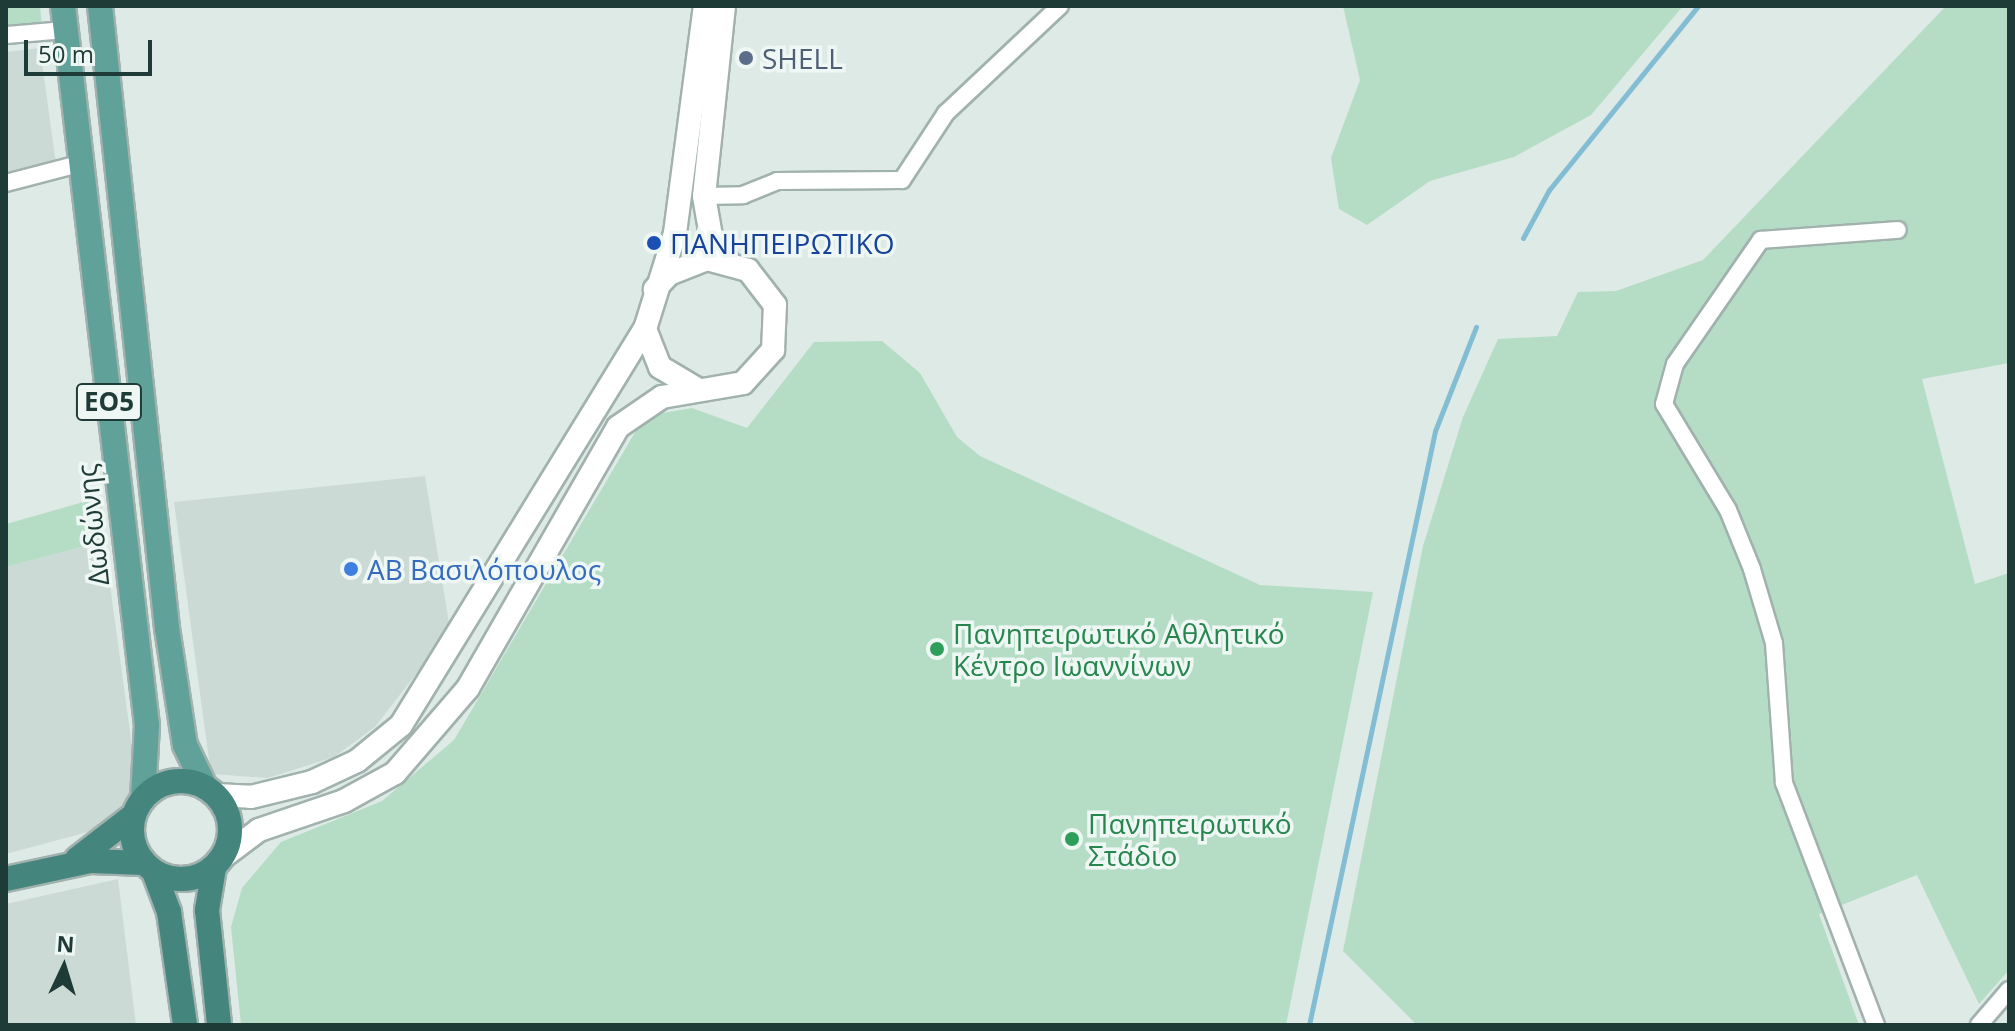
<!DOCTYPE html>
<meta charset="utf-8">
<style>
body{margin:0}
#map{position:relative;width:2015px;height:1031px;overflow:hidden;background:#deeae6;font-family:"Open Sans",sans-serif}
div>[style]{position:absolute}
.built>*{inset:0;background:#ccdad5}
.green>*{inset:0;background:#b5ddc5}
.stream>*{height:5px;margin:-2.5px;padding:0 2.5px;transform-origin:2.5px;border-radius:2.5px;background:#83bdd3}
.roads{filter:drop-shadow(2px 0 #a1b2ae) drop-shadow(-2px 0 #a1b2ae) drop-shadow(0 2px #a1b2ae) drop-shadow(0 -2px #a1b2ae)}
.minor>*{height:16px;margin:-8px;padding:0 8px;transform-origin:8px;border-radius:8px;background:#fff}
.secondary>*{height:22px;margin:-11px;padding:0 11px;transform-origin:11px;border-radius:11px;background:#fff}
.primary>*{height:24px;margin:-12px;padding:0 12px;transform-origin:12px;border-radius:12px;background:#60a299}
.trunk>*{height:24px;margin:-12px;padding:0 12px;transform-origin:12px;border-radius:12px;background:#44857e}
.trunk>.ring{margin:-12px;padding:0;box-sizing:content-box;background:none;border:24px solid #44857e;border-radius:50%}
.dots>*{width:22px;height:22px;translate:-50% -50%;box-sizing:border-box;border:4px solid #eef7f4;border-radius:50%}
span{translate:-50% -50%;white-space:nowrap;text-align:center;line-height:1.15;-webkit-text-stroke:7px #eef7f4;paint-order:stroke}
.shield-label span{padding:2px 6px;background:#eef7f4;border:2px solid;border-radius:6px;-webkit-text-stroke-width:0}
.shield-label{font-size:26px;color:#1f3b37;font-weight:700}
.service-label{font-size:28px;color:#4e5e75}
.left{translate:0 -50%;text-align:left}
.transit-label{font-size:28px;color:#164399}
.street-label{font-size:28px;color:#1f3b37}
.shop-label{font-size:28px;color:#366cbe}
.leisure-label{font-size:28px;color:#27864d}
.frame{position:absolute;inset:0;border:8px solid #1f3b37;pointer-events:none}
.north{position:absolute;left:24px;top:927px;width:80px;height:80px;-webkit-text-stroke:6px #eef7f4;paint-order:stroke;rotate:4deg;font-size:22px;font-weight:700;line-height:32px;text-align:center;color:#1f3b37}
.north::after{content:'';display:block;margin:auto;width:28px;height:36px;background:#1f3b37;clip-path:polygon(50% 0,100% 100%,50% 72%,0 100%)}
.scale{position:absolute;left:24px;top:40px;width:128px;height:36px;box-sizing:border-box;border:4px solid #1f3b37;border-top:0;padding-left:10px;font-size:24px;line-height:28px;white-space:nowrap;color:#1f3b37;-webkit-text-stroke:6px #eef7f4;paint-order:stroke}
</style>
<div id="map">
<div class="built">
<div style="clip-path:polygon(40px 48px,56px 164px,6px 177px,6px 52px)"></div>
<div style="clip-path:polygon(425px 476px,449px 623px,426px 661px,375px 727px,334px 757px,268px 778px,211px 774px,174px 502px)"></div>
<div style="clip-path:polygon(104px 541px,138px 790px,128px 813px,110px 826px,6px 854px,6px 567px)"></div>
<div style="clip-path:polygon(118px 879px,136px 1025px,6px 1025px,6px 904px)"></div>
</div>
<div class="green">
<div style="clip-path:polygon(6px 6px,40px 6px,42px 26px,6px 28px)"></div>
<div style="clip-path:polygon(1343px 6px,1683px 6px,1591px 115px,1514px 157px,1430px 181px,1367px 225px,1339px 209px,1331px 158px,1360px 80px)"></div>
<div style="clip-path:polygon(1946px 6px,2009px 6px,2009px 363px,1922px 379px,1975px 584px,2009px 573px,2009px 970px,1979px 1004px,1917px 875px,1819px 914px,1859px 1025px,1417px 1025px,1343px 951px,1423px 546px,1463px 417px,1498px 339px,1557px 336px,1578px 292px,1616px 291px,1703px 260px)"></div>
<div style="clip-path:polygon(882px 341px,920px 373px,957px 437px,980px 456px,1260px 585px,1373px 592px,1286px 1025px,241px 1025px,231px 927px,242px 888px,281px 842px,382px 801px,454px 740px,637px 429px,663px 413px,692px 408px,747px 428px,814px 342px)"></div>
<div style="clip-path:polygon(101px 497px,104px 541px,6px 567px,6px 524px)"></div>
</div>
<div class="stream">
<div style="left:1523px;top:238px;width:55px;rotate:-61.6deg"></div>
<div style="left:1549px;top:190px;width:237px;rotate:-51deg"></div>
<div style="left:1309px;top:1025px;width:607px;rotate:-78.02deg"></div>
<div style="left:1435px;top:431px;width:112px;rotate:-68.5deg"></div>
</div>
<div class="roads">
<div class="minor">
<div style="left:6px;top:35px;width:60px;rotate:-4.8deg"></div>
<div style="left:6px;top:183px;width:79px;rotate:-14.7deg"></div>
<div style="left:704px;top:196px;width:39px;rotate:-1deg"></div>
<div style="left:743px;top:195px;width:37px;rotate:-22deg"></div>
<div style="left:777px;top:181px;width:125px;rotate:-0.5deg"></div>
<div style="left:902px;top:180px;width:80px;rotate:-56.7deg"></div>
<div style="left:946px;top:113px;width:156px;rotate:-43.2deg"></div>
<div style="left:1876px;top:1025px;width:259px;rotate:-110.8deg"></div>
<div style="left:1784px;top:783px;width:140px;rotate:-94.1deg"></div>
<div style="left:1774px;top:643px;width:77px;rotate:-106.6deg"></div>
<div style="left:1752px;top:569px;width:64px;rotate:-112.1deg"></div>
<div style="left:1728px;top:510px;width:124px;rotate:-121.1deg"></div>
<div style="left:1664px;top:404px;width:41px;rotate:-74.6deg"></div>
<div style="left:1675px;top:364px;width:151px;rotate:-55.3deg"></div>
<div style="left:1761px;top:240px;width:137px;rotate:-4.2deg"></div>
<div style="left:1979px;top:1025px;width:46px;rotate:-49.4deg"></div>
</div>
<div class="secondary">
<div style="left:724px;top:6px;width:191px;rotate:96deg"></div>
<div style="left:704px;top:196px;width:41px;rotate:80.1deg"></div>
<div style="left:711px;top:236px;width:29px;rotate:56deg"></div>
<div style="left:697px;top:389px;width:43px;rotate:-149.3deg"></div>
<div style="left:660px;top:367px;width:41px;rotate:-111.5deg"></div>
<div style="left:645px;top:329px;width:101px;rotate:-72.6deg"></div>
<div style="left:675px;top:233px;width:229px;rotate:-82.5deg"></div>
<div style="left:216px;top:795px;width:35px;rotate:3deg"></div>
<div style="left:251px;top:797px;width:63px;rotate:-13.8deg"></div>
<div style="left:312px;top:782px;width:50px;rotate:-25deg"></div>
<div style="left:357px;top:761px;width:57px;rotate:-39.3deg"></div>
<div style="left:401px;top:725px;width:465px;rotate:-58.4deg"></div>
<div style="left:223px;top:857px;width:45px;rotate:-36.9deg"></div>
<div style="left:259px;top:830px;width:90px;rotate:-18.8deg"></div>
<div style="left:344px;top:801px;width:58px;rotate:-28.8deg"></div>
<div style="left:395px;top:773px;width:112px;rotate:-49.3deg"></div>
<div style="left:468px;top:688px;width:301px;rotate:-60.1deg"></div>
<div style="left:618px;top:427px;width:53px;rotate:-34.3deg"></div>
<div style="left:662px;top:397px;width:82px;rotate:-9.8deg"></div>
<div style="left:743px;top:383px;width:45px;rotate:-47.7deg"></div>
<div style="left:773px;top:350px;width:45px;rotate:-87.5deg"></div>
<div style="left:775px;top:305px;width:44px;rotate:-127.6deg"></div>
<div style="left:748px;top:270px;width:42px;rotate:-165deg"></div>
<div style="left:707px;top:259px;width:41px;rotate:158.5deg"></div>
<div style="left:669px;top:274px;width:21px;rotate:133deg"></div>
</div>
<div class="primary">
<div style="left:63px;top:6px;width:724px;rotate:83.34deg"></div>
<div style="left:147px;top:725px;width:73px;rotate:93.1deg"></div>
<div style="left:100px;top:6px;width:626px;rotate:83.85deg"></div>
<div style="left:167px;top:628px;width:118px;rotate:81.3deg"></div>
<div style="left:185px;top:745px;width:47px;rotate:64.5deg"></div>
</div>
<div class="trunk">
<div class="ring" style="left:132px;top:781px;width:74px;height:74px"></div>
<div style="left:77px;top:859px;width:72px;rotate:-37.7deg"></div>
<div style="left:214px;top:868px;width:43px;rotate:99.5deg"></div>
<div style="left:207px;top:910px;width:116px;rotate:84deg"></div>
<div style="left:154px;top:872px;width:43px;rotate:69.4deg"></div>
<div style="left:169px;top:912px;width:114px;rotate:81.9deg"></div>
<div style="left:6px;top:879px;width:86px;rotate:-12.1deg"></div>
<div style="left:90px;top:861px;width:54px;rotate:2.1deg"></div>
</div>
</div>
<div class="dots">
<div style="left:746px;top:58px;background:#5c6f8a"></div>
<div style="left:654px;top:243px;background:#1a4fb4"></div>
<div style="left:351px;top:569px;background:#3f7fe0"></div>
<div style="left:937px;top:649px;background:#2e9e5b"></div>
<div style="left:1072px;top:839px;background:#2e9e5b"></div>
</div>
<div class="shield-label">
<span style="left:109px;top:402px">ΕΟ5</span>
</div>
<div class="service-label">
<span class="left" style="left:762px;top:58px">SHELL</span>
</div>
<div class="transit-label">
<span class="left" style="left:670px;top:243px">ΠΑΝΗΠΕΙΡΩΤΙΚΟ</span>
</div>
<div class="street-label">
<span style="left:92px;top:525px;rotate:-96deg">Δωδώνης</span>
</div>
<div class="shop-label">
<span class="left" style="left:367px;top:569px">ΑΒ Βασιλόπουλος</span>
</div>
<div class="leisure-label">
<span class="left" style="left:953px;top:649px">Πανηπειρωτικό Αθλητικό<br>Κέντρο Ιωαννίνων</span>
<span class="left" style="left:1088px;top:839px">Πανηπειρωτικό<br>Στάδιο</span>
</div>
<div class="frame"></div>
<div class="north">N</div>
<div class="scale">50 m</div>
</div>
